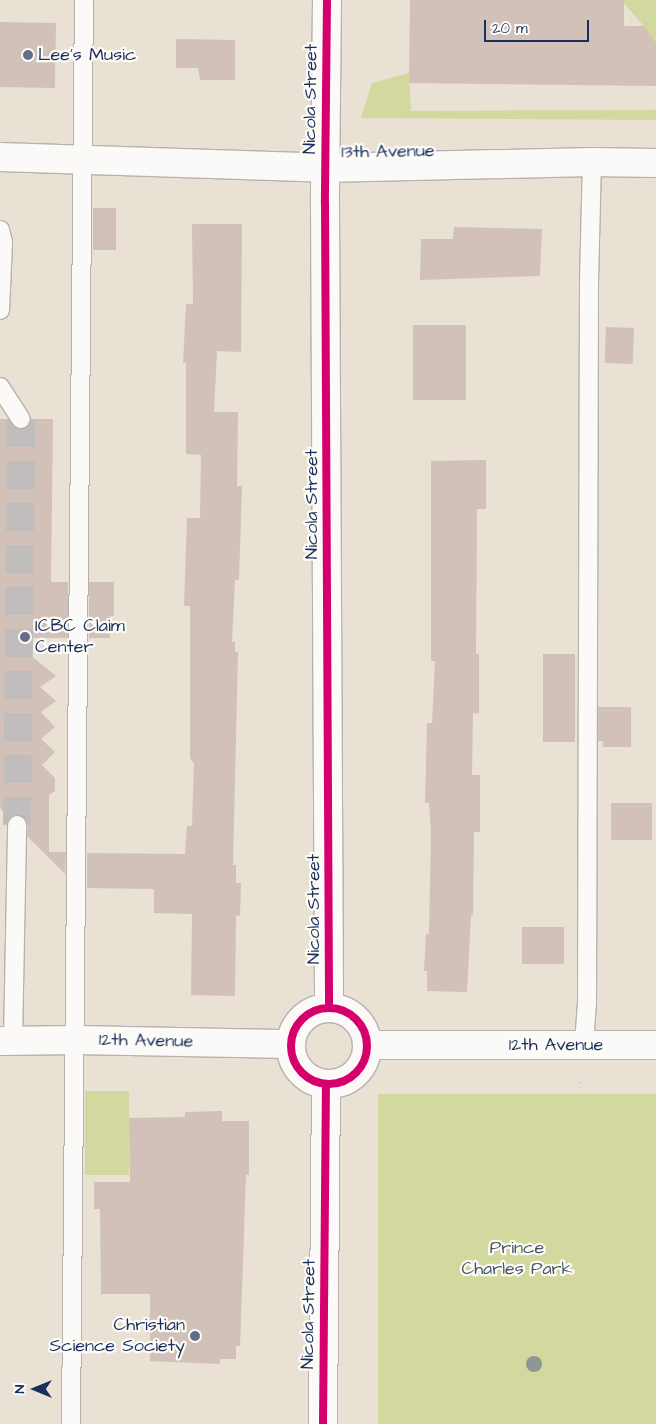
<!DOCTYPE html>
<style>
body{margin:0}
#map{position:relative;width:656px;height:1424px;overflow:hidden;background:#e9e1d3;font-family:"Architects Daughter",sans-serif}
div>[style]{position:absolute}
.green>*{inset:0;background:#d3d89f;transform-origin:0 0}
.building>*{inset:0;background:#d1c1b9;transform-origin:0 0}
.street-tunnel>*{height:28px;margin-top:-14px;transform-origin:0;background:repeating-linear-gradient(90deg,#c0bdbc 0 28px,transparent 0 42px)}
.path>*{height:3px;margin-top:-1.5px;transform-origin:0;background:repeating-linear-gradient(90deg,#d5d3d2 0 1px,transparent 0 5px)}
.roads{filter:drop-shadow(1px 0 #b5b2ae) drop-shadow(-1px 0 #b5b2ae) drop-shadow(0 1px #b5b2ae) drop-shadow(0 -1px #b5b2ae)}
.lane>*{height:18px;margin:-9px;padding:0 9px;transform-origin:9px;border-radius:9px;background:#fcfaf8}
.street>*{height:28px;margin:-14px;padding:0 14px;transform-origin:14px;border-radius:14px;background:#fcfaf8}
.street>.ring{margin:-14px;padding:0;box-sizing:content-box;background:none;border:28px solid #fcfaf8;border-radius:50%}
.cycleway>*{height:8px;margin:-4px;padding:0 4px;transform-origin:4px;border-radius:4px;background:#d6006c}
.cycleway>.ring{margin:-4px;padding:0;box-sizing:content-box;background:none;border:8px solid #d6006c;border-radius:50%}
.trees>*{width:16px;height:16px;margin:-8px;border-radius:50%;background:#8e9696}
.dots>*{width:14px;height:14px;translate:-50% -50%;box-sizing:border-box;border:2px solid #fdfcf7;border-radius:50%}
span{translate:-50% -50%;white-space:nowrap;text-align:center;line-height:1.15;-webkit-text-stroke:4.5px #fdfcf7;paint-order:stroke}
.poi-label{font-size:18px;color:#1b2f5e}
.left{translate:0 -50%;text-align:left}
.right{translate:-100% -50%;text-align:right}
.street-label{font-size:18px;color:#1b2f5e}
.park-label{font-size:18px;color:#445864}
.north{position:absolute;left:10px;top:1364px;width:50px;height:50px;-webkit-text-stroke:4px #fdfcf7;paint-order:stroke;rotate:270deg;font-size:14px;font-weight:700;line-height:20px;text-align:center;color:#1b2f5e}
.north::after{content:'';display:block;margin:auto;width:18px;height:22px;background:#1b2f5e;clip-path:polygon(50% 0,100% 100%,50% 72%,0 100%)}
.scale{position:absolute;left:484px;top:20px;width:105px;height:22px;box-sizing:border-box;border:2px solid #1b2f5e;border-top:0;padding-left:6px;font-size:15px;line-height:18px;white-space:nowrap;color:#1b2f5e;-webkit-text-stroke:4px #fdfcf7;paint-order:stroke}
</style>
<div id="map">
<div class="green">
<div style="clip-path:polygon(621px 0,656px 0,656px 43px,643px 38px,643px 25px)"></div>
<div style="clip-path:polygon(409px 73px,411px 111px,656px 110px,656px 120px,361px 118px,372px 83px)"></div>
<div style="left:85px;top:1091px;width:44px;height:84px"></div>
<div style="left:378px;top:1094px;width:278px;height:330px"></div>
</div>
<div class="building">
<div style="clip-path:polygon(410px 0,624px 0,624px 26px,644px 26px,656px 43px,656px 86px,409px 83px)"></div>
<div style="left:0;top:22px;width:56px;height:65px;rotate:1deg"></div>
<div style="clip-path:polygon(176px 39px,235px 40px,235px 80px,200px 80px,198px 68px,176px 68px)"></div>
<div style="left:93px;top:208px;width:23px;height:42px"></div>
<div style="clip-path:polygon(192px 224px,242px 224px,241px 352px,217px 351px,214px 412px,238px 412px,237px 486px,242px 486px,239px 580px,235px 580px,232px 642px,235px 642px,235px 652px,238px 652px,233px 865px,236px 865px,236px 883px,241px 883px,240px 916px,236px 915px,235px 996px,191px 995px,192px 914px,154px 913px,154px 889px,87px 888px,87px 853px,185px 854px,187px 826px,192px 826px,194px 762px,192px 762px,190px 757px,190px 606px,184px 606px,187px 518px,200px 518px,201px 455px,186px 454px,186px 363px,183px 363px,186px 304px,193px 304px)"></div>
<div style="clip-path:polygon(454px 227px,542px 229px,540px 276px,420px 280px,421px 239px,453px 239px)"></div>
<div style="left:413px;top:325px;width:53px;height:75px"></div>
<div style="left:606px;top:327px;width:28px;height:36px;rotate:2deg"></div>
<div style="clip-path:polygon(0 419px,8px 419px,16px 428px,21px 430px,27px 428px,32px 419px,53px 419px,51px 582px,68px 582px,68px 638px,9px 638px,56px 676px,40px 687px,56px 701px,41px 712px,55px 727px,41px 739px,55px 752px,42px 765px,55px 778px,55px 791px,49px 795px,49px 852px,66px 852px,65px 874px,27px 836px,28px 825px,23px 816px,17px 814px,10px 818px,0 808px)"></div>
<div style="clip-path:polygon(486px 460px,486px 509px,477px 509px,476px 654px,479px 654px,479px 714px,473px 713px,472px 775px,480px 775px,480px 832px,474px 832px,473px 915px,471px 915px,467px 992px,427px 991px,427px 971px,424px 971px,426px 934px,429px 934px,431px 833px,429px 803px,425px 803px,427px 723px,432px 723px,435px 661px,431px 661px,431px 461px)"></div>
<div style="clip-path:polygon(89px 582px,114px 582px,114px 616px,110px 616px,110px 638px,89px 638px)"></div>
<div style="left:543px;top:654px;width:32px;height:88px"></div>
<div style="clip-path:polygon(598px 707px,631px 707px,631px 747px,603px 747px,603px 741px,598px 741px)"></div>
<div style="left:652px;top:803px;width:37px;height:41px;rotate:90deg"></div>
<div style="left:522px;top:927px;width:42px;height:37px"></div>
<div style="clip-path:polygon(222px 1111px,222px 1121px,249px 1121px,249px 1175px,246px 1175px,240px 1346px,236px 1346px,236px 1359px,220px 1359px,220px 1364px,150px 1361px,150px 1294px,101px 1294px,100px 1209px,94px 1209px,94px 1182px,130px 1182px,129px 1118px,185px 1117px,185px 1112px)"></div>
</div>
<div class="street-tunnel">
<div style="left:17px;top:825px;width:406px;rotate:-89.4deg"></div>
</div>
<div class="path">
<div style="left:631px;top:26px;width:9px;rotate:-90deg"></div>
<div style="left:631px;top:17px;width:25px;rotate:5deg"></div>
<div style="left:572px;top:1152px;width:75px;rotate:-83.9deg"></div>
</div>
<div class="roads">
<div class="lane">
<div style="left:0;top:230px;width:12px;rotate:76deg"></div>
<div style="left:3px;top:242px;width:68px;rotate:92.5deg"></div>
<div style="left:0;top:387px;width:38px;rotate:57deg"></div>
<div style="left:13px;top:1041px;width:216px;rotate:-88.9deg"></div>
<div style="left:584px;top:1044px;width:41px;rotate:-85.8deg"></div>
<div style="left:587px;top:1003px;width:721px;rotate:-89.84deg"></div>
<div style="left:589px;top:282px;width:120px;rotate:-88.6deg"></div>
<div style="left:71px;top:1424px;width:1424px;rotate:-89.48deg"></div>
</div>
<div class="street">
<div style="left:327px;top:0;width:204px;rotate:90.6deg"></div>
<div style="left:325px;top:204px;width:804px;rotate:89.71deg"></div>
<div style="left:0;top:157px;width:325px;rotate:1.9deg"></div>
<div style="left:325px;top:168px;width:267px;rotate:-1.3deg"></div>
<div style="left:592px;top:162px;width:64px;rotate:0.9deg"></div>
<div class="ring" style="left:291px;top:1008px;width:48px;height:48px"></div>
<div style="left:0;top:1041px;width:76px;rotate:-0.8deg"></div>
<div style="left:76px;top:1040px;width:215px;rotate:1.1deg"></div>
<div style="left:367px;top:1045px;width:289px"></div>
<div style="left:323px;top:1424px;width:340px;rotate:-89.5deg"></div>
</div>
</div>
<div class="cycleway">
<div style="left:327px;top:0;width:204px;rotate:90.6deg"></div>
<div style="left:325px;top:204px;width:804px;rotate:89.71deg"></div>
<div class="ring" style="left:291px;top:1008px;width:68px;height:68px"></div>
<div style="left:323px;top:1424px;width:340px;rotate:-89.5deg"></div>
</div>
<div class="trees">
<div style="left:534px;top:1364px"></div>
</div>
<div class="dots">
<div style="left:28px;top:55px;background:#636d87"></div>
<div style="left:25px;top:637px;background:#636d87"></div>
<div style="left:195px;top:1336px;background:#636d87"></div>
</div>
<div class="poi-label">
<span class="left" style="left:38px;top:55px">Lee's Music</span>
<span class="left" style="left:35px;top:637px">ICBC Claim<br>Center</span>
<span class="right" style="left:185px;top:1336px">Christian<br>Science Society</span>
</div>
<div class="street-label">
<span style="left:311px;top:99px;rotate:-89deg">Nicola Street</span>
<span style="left:388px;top:152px;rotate:-1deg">13th Avenue</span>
<span style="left:312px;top:504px;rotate:-90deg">Nicola Street</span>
<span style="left:314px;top:909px;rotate:-90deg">Nicola Street</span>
<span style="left:146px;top:1041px;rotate:1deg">12th Avenue</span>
<span style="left:556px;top:1045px">12th Avenue</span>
<span style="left:309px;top:1314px;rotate:-89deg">Nicola Street</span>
</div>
<div class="park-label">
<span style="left:517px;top:1259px">Prince<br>Charles Park</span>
</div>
<div class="north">N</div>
<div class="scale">20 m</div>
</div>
